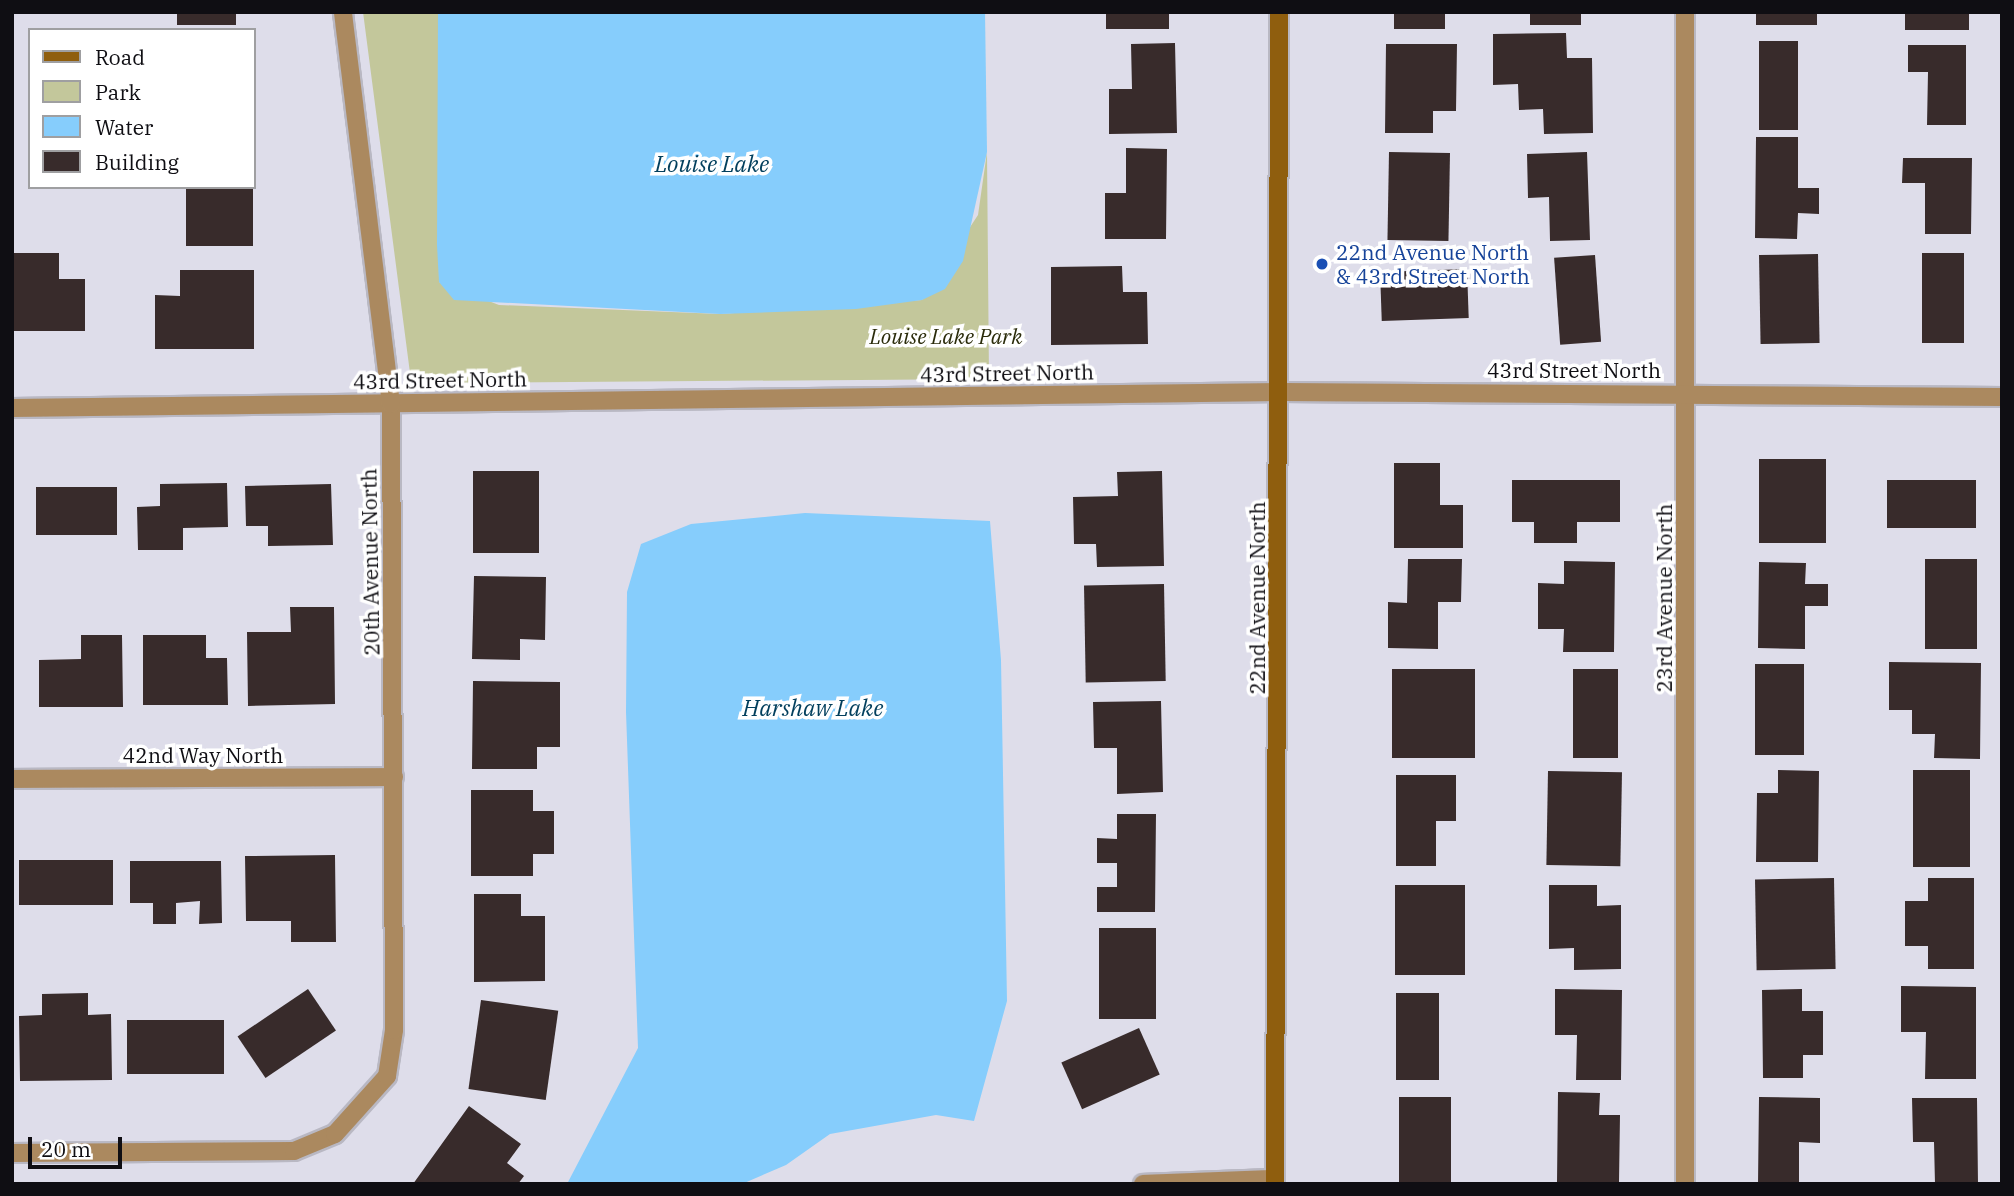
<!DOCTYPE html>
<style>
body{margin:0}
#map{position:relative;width:2014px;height:1196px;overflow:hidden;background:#deddea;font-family:"IBM Plex Serif",serif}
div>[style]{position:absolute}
.green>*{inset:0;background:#c3c79b}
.water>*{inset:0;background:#86cdfc}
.building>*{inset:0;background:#382b2b;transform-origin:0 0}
.roads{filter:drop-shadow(2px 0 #b9b8c3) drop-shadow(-2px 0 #b9b8c3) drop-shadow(0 2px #b9b8c3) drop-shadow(0 -2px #b9b8c3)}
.minor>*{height:18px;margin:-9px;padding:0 9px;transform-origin:9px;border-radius:9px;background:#ab895f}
.secondary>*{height:18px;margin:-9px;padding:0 9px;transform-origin:9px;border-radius:9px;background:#8f5e0e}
.dots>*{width:19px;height:19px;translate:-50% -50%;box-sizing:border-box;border:4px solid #fff;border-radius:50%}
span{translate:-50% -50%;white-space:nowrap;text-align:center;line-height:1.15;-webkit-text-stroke:7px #fff;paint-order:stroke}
.transit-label{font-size:21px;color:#164399}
.left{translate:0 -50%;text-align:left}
.park-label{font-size:21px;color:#2a2b0a;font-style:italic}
.street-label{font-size:21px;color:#0f0e13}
.water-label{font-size:23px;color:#023f5d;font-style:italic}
.frame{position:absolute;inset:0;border:14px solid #0f0e13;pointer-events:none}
.legend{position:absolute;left:28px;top:28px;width:228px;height:161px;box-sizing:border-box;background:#fff;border:2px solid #9f9fa1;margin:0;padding:9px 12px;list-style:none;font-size:21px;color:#0f0e13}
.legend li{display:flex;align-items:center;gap:14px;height:35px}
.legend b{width:35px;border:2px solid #9f9fa1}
.scale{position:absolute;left:28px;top:1137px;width:94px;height:32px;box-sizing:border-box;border:4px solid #0f0e13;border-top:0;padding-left:9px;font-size:21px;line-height:24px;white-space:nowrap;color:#0f0e13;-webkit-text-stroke:5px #fff;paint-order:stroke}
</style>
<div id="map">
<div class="green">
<div style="clip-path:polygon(363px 12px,438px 12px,439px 282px,499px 305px,720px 314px,922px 300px,978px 215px,987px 152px,989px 379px,433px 383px,410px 373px)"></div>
</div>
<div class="water">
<div style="clip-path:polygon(438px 12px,985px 12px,987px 152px,963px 261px,945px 289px,922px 300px,856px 309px,720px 314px,454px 300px,439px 282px,437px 245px)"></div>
<div style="clip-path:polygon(805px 513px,990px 521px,1001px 660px,1007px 1001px,974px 1121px,936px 1115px,830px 1134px,786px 1165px,742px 1184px,567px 1184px,638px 1048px,626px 712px,627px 592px,641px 544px,691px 524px)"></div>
</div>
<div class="building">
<div style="left:177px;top:12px;width:59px;height:13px"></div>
<div style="left:1106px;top:12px;width:63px;height:17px"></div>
<div style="left:1394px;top:12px;width:51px;height:17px"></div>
<div style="left:1530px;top:12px;width:51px;height:13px"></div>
<div style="left:1756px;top:12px;width:61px;height:13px"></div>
<div style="left:1905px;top:12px;width:64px;height:18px"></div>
<div style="clip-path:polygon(1566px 33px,1567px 58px,1592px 58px,1593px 133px,1544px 134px,1543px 109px,1519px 110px,1518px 84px,1493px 85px,1493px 34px)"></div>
<div style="left:1759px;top:41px;width:39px;height:89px"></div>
<div style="clip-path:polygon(1175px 43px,1177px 133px,1109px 134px,1109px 89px,1132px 89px,1131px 44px)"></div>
<div style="clip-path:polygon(1386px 44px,1457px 44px,1456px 111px,1433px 111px,1433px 133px,1385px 133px)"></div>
<div style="clip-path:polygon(1908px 45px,1966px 45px,1966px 125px,1927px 125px,1928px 72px,1908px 72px)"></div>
<div style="clip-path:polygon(1756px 137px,1798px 137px,1798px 188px,1819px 188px,1819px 214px,1798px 213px,1797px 239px,1755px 238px)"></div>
<div style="clip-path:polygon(1126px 148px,1167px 149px,1166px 239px,1105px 239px,1105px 193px,1126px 193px)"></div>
<div style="left:1389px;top:152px;width:61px;height:88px;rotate:1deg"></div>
<div style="clip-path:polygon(1587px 152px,1590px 240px,1550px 241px,1549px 197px,1528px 198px,1527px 154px)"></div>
<div style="clip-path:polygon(1903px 158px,1972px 158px,1971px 234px,1925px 234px,1925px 183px,1902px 183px)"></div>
<div style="left:186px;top:187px;width:67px;height:59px"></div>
<div style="clip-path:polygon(12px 253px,59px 253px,59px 279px,85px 279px,85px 331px,12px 331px)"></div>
<div style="left:1922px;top:253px;width:42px;height:90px"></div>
<div style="left:1818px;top:254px;width:89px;height:59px;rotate:89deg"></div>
<div style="left:1595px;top:255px;width:87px;height:41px;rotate:86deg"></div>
<div style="clip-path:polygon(1122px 266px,1123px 292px,1147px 292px,1148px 344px,1051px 345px,1051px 267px)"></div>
<div style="left:1467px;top:269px;width:49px;height:87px;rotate:88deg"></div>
<div style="clip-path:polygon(180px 270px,254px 270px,254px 349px,155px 349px,155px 295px,180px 296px)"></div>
<div style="left:1759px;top:459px;width:67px;height:84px"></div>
<div style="clip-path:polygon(1394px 463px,1440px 463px,1440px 505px,1463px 505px,1463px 548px,1394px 548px)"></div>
<div style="left:473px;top:471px;width:66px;height:82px"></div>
<div style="clip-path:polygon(1162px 471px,1164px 566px,1097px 567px,1096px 544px,1074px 544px,1073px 497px,1118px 496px,1117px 472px)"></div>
<div style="clip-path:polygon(1512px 480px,1620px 480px,1620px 522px,1577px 522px,1577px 543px,1534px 543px,1534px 522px,1512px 522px)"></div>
<div style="left:1887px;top:480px;width:89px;height:48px"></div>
<div style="clip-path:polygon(227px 483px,228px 527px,183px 528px,183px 550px,138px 550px,137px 507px,160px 506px,160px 484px)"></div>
<div style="clip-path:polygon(331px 484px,333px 545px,268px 546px,268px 526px,246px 526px,245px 486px)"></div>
<div style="left:117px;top:487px;width:48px;height:81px;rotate:90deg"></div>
<div style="clip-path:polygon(1408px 559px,1462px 559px,1461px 602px,1438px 602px,1438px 649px,1388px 648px,1388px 602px,1407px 603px)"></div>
<div style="left:1925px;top:559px;width:52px;height:90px"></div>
<div style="clip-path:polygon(1564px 561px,1615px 562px,1614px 652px,1563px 652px,1564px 629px,1538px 629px,1538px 583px,1564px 584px)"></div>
<div style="clip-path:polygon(1759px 562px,1806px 563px,1805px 584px,1828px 584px,1828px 606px,1805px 606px,1805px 649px,1758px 648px)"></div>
<div style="clip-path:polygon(474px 576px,546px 577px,545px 640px,520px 639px,520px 660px,472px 659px)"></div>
<div style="left:1164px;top:584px;width:97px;height:80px;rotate:89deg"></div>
<div style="clip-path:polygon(290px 607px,334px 607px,335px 704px,248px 706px,247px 632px,291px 632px)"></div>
<div style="clip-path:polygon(81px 635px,122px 635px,123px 707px,39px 707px,39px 660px,81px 659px)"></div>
<div style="clip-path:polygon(143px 635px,206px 635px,206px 658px,227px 658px,228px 705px,143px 705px)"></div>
<div style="clip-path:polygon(1889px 662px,1981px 663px,1980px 759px,1934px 758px,1935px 734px,1912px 734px,1912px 710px,1889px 710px)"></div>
<div style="left:1755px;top:664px;width:49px;height:91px"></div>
<div style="left:1392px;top:669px;width:83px;height:89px"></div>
<div style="left:1573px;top:669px;width:45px;height:89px"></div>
<div style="clip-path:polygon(473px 681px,560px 682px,560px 747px,537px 747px,537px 769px,472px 769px)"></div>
<div style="clip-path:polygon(1161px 701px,1163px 792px,1117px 794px,1117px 748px,1094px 748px,1093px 702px)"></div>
<div style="clip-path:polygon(1778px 770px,1819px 771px,1818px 862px,1756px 862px,1757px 793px,1778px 793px)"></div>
<div style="left:1913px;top:770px;width:57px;height:97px"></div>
<div style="left:1548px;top:771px;width:74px;height:94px;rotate:1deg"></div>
<div style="clip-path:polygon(1396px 775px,1456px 775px,1456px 821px,1436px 821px,1436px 866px,1396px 866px)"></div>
<div style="clip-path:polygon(471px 790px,533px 790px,533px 811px,554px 811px,554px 854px,533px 854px,533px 876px,471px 876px)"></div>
<div style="clip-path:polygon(1117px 814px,1156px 814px,1155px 912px,1097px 912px,1097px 887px,1117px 887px,1117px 863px,1097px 863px,1097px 838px,1117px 839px)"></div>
<div style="clip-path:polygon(335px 855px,336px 942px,291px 942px,291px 921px,246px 921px,245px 856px)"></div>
<div style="left:19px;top:860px;width:94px;height:45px"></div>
<div style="clip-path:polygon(130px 861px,221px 861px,222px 923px,199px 924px,200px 901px,176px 903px,176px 924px,153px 924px,153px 903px,130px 903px)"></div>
<div style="left:1834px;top:878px;width:91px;height:79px;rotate:89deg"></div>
<div style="clip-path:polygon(1928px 878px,1974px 878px,1974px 969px,1928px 969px,1928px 946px,1905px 946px,1905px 901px,1928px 901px)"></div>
<div style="left:1395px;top:885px;width:70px;height:90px"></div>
<div style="clip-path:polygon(1549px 885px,1597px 885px,1597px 906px,1621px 905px,1621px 969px,1574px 970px,1574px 948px,1549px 949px)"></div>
<div style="clip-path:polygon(474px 894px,521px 894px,521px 916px,545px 916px,545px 981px,474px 982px)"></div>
<div style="left:1099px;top:928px;width:57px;height:91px"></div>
<div style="clip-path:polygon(1901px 986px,1976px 987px,1976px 1079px,1925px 1079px,1926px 1032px,1901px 1032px)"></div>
<div style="left:308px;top:989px;width:50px;height:85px;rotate:56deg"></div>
<div style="clip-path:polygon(1555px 989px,1622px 990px,1621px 1080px,1576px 1080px,1577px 1035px,1555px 1035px)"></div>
<div style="clip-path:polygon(1802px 989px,1802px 1011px,1823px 1011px,1823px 1055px,1803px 1055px,1803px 1078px,1763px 1078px,1762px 990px)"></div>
<div style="clip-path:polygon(88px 993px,88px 1015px,111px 1014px,112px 1080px,20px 1081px,19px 1016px,42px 1015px,42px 994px)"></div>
<div style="left:1439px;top:993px;width:87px;height:43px;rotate:90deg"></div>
<div style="left:481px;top:1000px;width:78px;height:90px;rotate:8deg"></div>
<div style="left:127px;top:1020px;width:97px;height:54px"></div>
<div style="left:1139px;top:1028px;width:51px;height:85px;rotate:66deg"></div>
<div style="clip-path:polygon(1558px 1092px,1600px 1093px,1599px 1115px,1620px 1115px,1619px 1182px,1557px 1182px)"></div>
<div style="left:1399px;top:1097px;width:52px;height:87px"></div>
<div style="clip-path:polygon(1759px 1097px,1820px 1098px,1820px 1143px,1799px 1142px,1799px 1184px,1758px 1184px)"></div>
<div style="clip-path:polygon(1912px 1098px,1977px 1098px,1978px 1184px,1935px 1184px,1934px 1142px,1913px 1142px)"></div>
<div style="clip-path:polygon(469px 1106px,521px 1144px,507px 1163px,524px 1176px,518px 1184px,413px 1184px)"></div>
</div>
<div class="roads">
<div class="minor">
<div style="left:1685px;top:12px;width:1172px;rotate:90deg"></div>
<div style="left:12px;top:408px;width:1269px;rotate:-0.72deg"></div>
<div style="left:1281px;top:392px;width:721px;rotate:0.4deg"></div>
<div style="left:12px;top:779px;width:382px;rotate:-0.3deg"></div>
<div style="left:12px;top:1153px;width:282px;rotate:-0.4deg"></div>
<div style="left:294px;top:1151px;width:44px;rotate:-22.5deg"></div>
<div style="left:335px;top:1134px;width:78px;rotate:-48.1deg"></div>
<div style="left:387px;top:1076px;width:47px;rotate:-81.3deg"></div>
<div style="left:394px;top:1030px;width:626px;rotate:-90.27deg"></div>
<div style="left:391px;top:404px;width:395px;rotate:-97deg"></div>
<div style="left:1143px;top:1184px;width:132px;rotate:-2.2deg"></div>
</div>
<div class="secondary">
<div style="left:1275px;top:1184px;width:1172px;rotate:-89.8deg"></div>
</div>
</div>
<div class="dots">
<div style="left:1322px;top:264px;background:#1a4fb4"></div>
</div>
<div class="transit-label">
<span class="left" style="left:1336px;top:264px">22nd Avenue North<br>&amp; 43rd Street North</span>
</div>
<div class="park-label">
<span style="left:946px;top:336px">Louise Lake Park</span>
</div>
<div class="street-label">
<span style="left:1574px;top:370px">43rd Street North</span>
<span style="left:1007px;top:373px;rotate:-1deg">43rd Street North</span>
<span style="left:440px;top:380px;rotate:-1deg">43rd Street North</span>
<span style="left:370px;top:562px;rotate:-91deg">20th Avenue North</span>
<span style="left:1257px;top:598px;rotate:-90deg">22nd Avenue North</span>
<span style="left:1664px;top:598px;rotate:-90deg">23rd Avenue North</span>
<span style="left:203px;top:755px">42nd Way North</span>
</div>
<div class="water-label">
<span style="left:712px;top:163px">Louise Lake</span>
<span style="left:813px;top:707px">Harshaw Lake</span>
</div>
<div class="frame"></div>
<ul class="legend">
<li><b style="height:9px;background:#8f5e0e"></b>Road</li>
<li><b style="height:19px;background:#c3c79b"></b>Park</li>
<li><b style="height:19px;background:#86cdfc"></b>Water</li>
<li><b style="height:19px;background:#382b2b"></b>Building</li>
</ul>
<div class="scale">20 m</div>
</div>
